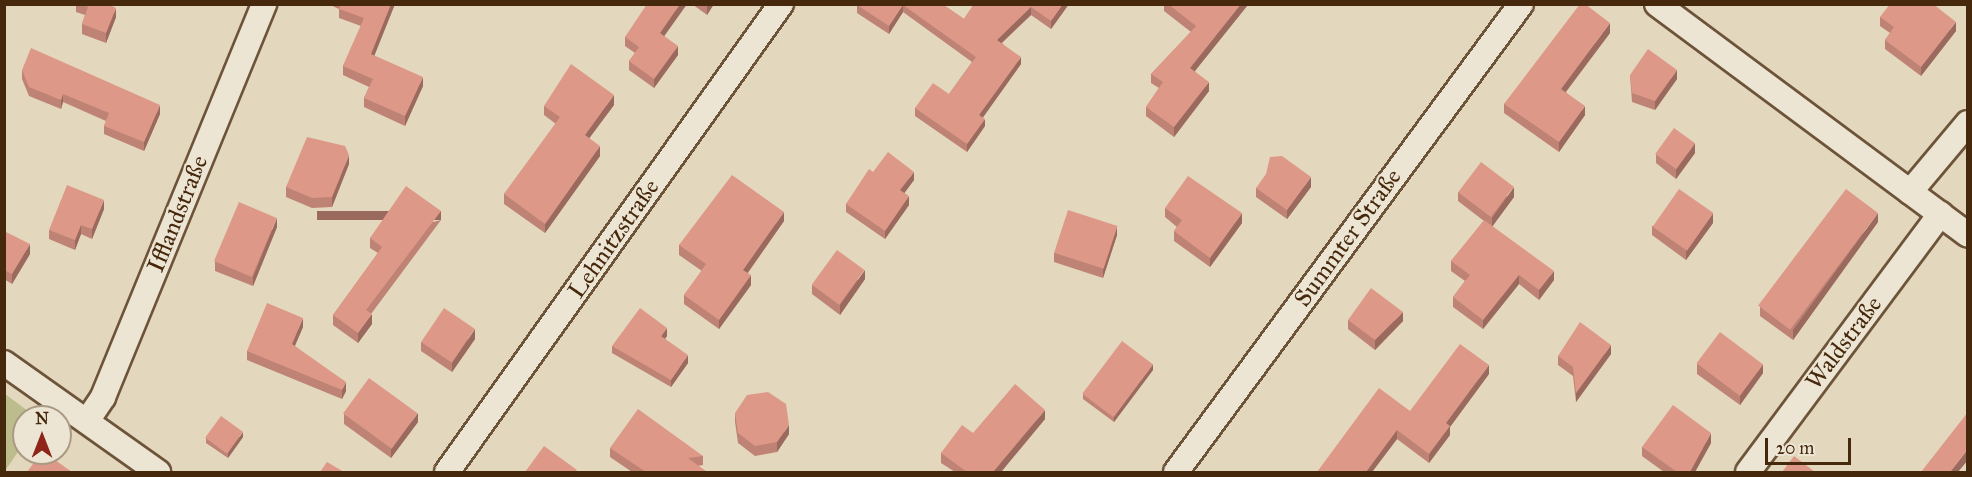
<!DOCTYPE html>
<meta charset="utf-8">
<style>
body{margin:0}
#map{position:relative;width:1972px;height:477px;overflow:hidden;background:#e3d7bd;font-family:"IM FELL Great Primer",serif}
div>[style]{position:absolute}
.green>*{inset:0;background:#bcbc8c}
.roads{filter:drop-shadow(2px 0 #6d5439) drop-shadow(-2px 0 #6d5439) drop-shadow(0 2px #6d5439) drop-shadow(0 -2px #6d5439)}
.minor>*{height:24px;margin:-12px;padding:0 12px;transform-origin:12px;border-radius:12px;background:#ede5d4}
.wall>*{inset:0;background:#be8375}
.shaded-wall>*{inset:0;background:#9b6a5f;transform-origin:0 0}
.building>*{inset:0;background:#dd9888;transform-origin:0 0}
span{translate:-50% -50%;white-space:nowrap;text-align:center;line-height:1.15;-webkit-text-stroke:4.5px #ede5d4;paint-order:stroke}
.street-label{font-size:24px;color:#46290d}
.frame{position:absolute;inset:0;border:6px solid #46290d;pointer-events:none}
.north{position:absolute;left:12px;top:405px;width:60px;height:60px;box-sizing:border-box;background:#ede5d4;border:2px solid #aa9a84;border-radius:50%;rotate:0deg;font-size:16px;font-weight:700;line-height:24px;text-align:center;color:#46290d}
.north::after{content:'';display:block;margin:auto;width:21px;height:27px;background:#8f2418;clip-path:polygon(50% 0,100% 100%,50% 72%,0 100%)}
.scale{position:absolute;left:1765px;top:438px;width:86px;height:27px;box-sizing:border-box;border:3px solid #46290d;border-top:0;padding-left:8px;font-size:18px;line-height:21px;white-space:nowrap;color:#46290d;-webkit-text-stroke:4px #ede5d4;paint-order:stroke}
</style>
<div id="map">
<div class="green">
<div style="clip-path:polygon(5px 394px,36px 417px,24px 417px,24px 443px,5px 471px)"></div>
</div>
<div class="roads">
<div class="minor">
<div style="left:1657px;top:4px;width:387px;rotate:36.6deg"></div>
<div style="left:1910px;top:192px;width:90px;rotate:-50deg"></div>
<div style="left:4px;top:363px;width:189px;rotate:35.3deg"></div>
<div style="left:87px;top:421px;width:29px;rotate:-56deg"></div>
<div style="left:103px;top:397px;width:425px;rotate:-67.7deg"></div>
<div style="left:447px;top:472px;width:575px;rotate:-54.49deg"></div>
<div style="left:1176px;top:472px;width:581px;rotate:-53.6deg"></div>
<div style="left:1748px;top:472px;width:322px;rotate:-53.3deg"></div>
</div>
</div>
<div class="wall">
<div style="clip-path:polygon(76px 4px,111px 4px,111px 6px,116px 17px,106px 43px,82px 34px,82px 24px,85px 15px,76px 12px)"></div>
<div style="clip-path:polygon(328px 4px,395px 4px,374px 56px,423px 86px,405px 126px,364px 107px,364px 98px,369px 87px,343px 75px,343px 66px,361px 26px,339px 18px,339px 9px)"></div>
<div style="clip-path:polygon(687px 4px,664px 36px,678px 55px,654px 88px,629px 70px,629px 61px,635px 53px,625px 46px,625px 37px)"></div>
<div style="clip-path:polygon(692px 4px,714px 4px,707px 15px)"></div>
<div style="clip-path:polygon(942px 4px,964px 19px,974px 4px,1069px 4px,1051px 29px,1031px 15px,1002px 43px,1021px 64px,983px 117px,985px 126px,967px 152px,915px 116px,915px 108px,949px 94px,972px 62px,903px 12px,889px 34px,857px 13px,857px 5px)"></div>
<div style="clip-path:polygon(1164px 4px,1247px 4px,1247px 6px,1195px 71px,1209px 91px,1174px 137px,1146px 116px,1146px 107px,1159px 88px,1151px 83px,1151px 74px,1191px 32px,1164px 11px)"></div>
<div style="clip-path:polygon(1880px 17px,1956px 31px,1921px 76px,1885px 49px,1885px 40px,1890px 33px,1880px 26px)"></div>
<div style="clip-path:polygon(1610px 33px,1566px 92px,1585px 115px,1559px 152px,1504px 113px,1504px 104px)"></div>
<div style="clip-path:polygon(22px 70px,160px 114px,144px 151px,104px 134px,104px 126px,106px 121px,63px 102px,61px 109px,29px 96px,22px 79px)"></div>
<div style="clip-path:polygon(1630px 75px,1677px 79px,1655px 110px,1632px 102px)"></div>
<div style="clip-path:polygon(614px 105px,589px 138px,600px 156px,545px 233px,504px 204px,504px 194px,556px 124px,544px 115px,544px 106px)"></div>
<div style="clip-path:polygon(1695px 153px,1676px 179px,1656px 163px,1656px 154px)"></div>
<div style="clip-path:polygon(349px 164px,332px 207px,312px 208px,286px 197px,286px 187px)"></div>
<div style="clip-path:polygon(873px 172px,914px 180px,904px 193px,909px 205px,885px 239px,846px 212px,846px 204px)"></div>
<div style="clip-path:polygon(1311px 187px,1287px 219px,1256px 197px,1256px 188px)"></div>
<div style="clip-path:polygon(1458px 192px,1514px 197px,1492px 226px,1554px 280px,1539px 300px,1519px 284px,1483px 329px,1453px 307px,1453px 297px,1465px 281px,1451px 271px,1451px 261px,1484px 221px,1458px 201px)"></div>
<div style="clip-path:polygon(1165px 208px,1242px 223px,1210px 267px,1174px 241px,1174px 231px,1177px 227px,1165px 217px)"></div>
<div style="clip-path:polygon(104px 209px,92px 239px,81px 234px,75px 250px,49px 239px,49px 230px)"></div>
<div style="clip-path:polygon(441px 220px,371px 314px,372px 324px,358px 343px,333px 325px,333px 315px,378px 253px,370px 248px,370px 238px)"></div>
<div style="clip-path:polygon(784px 221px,748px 273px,751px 285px,719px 329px,684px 304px,684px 295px,702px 271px,679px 255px,679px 245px)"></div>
<div style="clip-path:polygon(1878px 222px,1793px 340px,1760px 316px,1760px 307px)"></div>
<div style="clip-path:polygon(1713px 223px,1686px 260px,1652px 235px,1652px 226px)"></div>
<div style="clip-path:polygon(277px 227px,253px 286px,215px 271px,215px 261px)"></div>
<div style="clip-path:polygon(4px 231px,30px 254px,12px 284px,4px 279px)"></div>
<div style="clip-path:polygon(1117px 235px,1103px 278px,1054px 262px,1054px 253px)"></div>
<div style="clip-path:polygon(865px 279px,840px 315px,812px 294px,812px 285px)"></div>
<div style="clip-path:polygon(1348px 320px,1403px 321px,1375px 350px,1348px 329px)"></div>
<div style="clip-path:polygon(303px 327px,295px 346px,346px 391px,342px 399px,247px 360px,247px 351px)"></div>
<div style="clip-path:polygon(667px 336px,665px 339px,688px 363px,671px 387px,612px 353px,612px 346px)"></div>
<div style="clip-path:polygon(475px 339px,452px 372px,421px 351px,421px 342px)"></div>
<div style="clip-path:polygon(1611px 354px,1576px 402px,1573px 376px,1558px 365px,1558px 356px)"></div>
<div style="clip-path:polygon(1697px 364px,1763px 373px,1740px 405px,1697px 374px)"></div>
<div style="clip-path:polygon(1153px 370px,1114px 422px,1083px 399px,1083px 394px)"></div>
<div style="clip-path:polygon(1489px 374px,1450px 427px,1450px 435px,1429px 463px,1397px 439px,1372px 472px,1317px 472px,1410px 411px)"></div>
<div style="clip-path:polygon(735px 413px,789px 434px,777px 452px,755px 456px,738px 443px,735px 422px)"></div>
<div style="clip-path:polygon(344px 414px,418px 422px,391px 458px,344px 424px)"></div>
<div style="clip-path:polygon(1045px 419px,1001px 472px,955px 472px,941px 463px,941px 453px,973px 433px)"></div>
<div style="clip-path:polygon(243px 437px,228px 458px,206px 443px,206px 438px)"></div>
<div style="clip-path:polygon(1711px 443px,1695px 472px,1664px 472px,1642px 456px,1642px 447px)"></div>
<div style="clip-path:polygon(610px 448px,703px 456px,703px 465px,698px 466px,707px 472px,632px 472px,610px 457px)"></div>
</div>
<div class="shaded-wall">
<div style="clip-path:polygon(391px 4px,395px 4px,371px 64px,371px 54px)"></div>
<div style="clip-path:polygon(680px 4px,687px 4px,660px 42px,660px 33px)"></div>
<div style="clip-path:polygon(707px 4px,714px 4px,707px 15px)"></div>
<div style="clip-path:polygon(1063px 4px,1069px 4px,1051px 29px,1051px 21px)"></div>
<div style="clip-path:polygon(1241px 4px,1247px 4px,1247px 6px,1190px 77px,1190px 68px)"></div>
<div style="clip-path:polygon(903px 5px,903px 12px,889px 34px,889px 26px)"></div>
<div style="clip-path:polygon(1031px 7px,1031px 15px,997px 47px,997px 40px)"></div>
<div style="clip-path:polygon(116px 8px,116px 17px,106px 43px,106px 33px)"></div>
<div style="clip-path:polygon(1956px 22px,1956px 31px,1921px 76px,1921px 67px)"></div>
<div style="clip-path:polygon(1610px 23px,1610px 33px,1561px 98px,1561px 89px)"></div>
<div style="clip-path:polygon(678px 46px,678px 55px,654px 88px,654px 79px)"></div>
<div style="clip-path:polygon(1021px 57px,1021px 64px,979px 123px,979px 115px)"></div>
<div style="clip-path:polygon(1677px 70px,1677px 79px,1655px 110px,1655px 101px)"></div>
<div style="clip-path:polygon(423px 77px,423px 86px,405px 126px,405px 116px)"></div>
<div style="clip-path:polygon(1209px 82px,1209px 91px,1174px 137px,1174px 127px)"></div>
<div style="clip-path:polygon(63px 94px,63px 102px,61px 109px,61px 100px)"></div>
<div style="clip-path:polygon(614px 95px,614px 105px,585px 144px,585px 135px)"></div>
<div style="clip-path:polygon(160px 105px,160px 114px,144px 151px,144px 142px)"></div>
<div style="clip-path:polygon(1585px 106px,1585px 115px,1559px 152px,1559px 142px)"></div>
<div style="clip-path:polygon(985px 119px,985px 126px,967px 152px,967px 144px)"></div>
<div style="clip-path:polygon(1695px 143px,1695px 153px,1676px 179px,1676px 169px)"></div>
<div style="clip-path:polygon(600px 146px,600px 156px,545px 233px,545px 224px)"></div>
<div style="clip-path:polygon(349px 155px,349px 164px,332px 207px,332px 197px)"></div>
<div style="clip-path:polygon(914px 172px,914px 180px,900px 199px,900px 190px)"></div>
<div style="clip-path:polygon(1311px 177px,1311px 187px,1287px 219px,1287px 210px)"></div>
<div style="clip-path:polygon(1514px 187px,1514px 197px,1492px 227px,1492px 218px)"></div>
<div style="clip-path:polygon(909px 196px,909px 205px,885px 239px,885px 231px)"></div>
<div style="clip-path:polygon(104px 200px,104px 209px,92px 239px,92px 229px)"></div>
<div style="left:441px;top:211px;width:9px;height:124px;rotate:90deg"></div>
<div style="clip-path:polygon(784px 212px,784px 221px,743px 279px,743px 270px)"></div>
<div style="clip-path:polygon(1242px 213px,1242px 223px,1210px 267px,1210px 258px)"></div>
<div style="clip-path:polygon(1713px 213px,1713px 223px,1686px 260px,1686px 251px)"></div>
<div style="clip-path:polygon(1878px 213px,1878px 222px,1793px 340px,1793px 330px)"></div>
<div style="clip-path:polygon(277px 218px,277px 227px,253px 286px,253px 277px)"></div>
<div style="clip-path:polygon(81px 225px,81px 234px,75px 250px,75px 240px)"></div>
<div style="clip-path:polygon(1117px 226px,1117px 235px,1103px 278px,1103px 269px)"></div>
<div style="clip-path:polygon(30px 244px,30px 254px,12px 284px,12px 274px)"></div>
<div style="clip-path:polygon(865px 270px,865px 279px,840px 315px,840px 305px)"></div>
<div style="clip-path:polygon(1554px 271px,1554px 280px,1539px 300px,1539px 290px)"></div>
<div style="clip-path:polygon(751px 275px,751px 285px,719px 329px,719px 320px)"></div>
<div style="clip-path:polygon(1519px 275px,1519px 284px,1483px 329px,1483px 320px)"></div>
<div style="clip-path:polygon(1403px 312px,1403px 321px,1375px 350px,1375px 340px)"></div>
<div style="clip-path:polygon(372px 314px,372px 324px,358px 343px,358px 333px)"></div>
<div style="clip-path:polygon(303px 318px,303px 327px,292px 352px,292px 344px)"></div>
<div style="clip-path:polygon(667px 328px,667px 336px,661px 344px,661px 336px)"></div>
<div style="clip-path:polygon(475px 329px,475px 339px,452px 372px,452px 363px)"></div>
<div style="clip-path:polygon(1611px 345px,1611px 354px,1576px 402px,1576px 393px)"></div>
<div style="clip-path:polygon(688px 355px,688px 363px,671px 387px,671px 380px)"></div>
<div style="clip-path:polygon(1153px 364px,1153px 370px,1114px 422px,1114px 417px)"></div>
<div style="clip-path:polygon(1763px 364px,1763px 373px,1740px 405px,1740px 396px)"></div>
<div style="clip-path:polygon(1489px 365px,1489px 374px,1450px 427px,1450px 435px,1429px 463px,1429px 454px,1446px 423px)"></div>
<div style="clip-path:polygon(346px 382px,346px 391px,342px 399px,342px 390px)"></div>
<div style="clip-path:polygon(1045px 410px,1045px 419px,1001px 472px,993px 472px)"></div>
<div style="clip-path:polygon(418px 413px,418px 422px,391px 458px,391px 449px)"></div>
<div style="clip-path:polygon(789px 425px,789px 434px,777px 452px,777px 442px)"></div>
<div style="clip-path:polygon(1397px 430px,1397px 439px,1372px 472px,1366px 472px)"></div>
<div style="clip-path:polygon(243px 432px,243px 437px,228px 458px,228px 453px)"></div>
<div style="clip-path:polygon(1711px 433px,1711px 443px,1695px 472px,1690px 472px)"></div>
<div style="clip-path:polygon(1968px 449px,1968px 460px,1958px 472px,1950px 472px)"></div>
</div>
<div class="building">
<div style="clip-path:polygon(82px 4px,108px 4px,116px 8px,106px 33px,82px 24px,88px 7px)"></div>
<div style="clip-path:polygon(341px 4px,391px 4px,371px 54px,423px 77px,405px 116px,364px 98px,373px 79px,343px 66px,364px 18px,339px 9px)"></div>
<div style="clip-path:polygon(647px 4px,680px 4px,660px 33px,678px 46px,654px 79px,629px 61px,639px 47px,625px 37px)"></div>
<div style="clip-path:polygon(858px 4px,942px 4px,964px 19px,974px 4px,1063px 4px,1051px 21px,1031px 7px,997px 40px,1021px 57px,979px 115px,985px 119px,967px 144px,915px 108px,933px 83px,949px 94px,976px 57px,903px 5px,889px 26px,857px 5px)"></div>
<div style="clip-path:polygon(1168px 4px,1241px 4px,1190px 68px,1209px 82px,1174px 127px,1146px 107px,1163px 82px,1151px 74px,1196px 26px)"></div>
<div style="clip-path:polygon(1580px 4px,1585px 4px,1610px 23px,1561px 89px,1585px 106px,1559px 142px,1504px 104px)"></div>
<div style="clip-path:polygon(1890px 4px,1933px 4px,1956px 22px,1921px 67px,1885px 40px,1894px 27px,1880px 17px)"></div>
<div style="clip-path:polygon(31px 48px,160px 105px,144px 142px,104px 126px,109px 113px,63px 94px,61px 100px,29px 87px,22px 70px)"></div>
<div style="clip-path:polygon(1648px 49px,1677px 70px,1655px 101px,1632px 93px,1630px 75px)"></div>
<div style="clip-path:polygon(571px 64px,614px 95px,585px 135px,600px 146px,545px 224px,504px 194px,560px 117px,544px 106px)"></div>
<div style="left:1674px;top:128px;width:26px;height:32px;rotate:36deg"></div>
<div style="clip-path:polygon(307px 137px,345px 146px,349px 155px,332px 197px,312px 198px,286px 187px)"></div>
<div style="clip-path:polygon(888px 152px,914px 172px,900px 190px,909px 196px,885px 231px,846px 204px,869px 169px,873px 172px)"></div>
<div style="clip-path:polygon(1282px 156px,1311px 177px,1287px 210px,1256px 188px,1266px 174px,1270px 157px)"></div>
<div style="left:1481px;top:162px;width:41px;height:38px;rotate:37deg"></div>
<div style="clip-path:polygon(732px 175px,784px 212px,743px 270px,751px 275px,719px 320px,684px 295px,706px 264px,679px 245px)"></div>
<div style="clip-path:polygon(1188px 176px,1242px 213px,1210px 258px,1174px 231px,1182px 220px,1165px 208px)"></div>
<div style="clip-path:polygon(67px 185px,104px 200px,92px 229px,81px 225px,75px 240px,49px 230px)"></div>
<div style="clip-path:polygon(406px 186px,441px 211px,366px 310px,372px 314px,358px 333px,333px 315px,382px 247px,370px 238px)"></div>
<div style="left:1679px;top:189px;width:42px;height:46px;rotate:35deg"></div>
<div style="left:1846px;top:189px;width:40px;height:146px;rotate:37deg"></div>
<div style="left:239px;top:202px;width:41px;height:64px;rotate:23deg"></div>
<div style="left:1068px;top:210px;width:52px;height:45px;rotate:18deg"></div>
<div style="clip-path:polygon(1484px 220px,1554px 271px,1539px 290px,1519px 275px,1483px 320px,1453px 297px,1470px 275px,1451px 261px)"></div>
<div style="clip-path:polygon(4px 231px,30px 244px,12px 274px,4px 270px)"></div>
<div style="left:837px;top:250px;width:34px;height:43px;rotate:36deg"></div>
<div style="clip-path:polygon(1371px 288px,1403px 312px,1375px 340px,1348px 320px)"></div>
<div style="clip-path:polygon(267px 303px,303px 318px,292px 344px,346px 382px,342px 390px,247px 351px)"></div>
<div style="left:444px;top:308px;width:37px;height:41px;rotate:34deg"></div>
<div style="clip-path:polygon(640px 308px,667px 328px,661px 336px,688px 355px,671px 380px,612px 346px)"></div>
<div style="clip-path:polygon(1580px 322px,1611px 345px,1576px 393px,1573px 367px,1558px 356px)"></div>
<div style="left:1720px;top:332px;width:54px;height:39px;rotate:37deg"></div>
<div style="left:1122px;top:341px;width:39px;height:66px;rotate:37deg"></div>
<div style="clip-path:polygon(1460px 344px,1489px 365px,1446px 423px,1450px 426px,1429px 454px,1397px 430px,1366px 472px,1317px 472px,1379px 388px,1410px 411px)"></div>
<div style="left:369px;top:378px;width:60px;height:44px;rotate:36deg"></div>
<div style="clip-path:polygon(1015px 384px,1045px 410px,993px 472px,967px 472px,941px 453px,962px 425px,973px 433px)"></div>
<div style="clip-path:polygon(768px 392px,786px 404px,789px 425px,777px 442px,755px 446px,738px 433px,735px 413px,747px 395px)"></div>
<div style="clip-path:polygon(1673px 405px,1711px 433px,1690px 472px,1677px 472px,1642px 447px)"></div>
<div style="clip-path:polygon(638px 409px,703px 456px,688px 458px,707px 472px,646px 472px,610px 448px)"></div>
<div style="clip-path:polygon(1968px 412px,1968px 449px,1950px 472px,1921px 472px)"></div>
<div style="left:221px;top:416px;width:27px;height:27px;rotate:36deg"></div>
<div style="clip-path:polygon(544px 446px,577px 470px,575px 472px,525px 472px)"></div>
<div style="clip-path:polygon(41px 453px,45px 453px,72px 472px,27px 472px)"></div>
<div style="clip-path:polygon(1794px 456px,1815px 472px,1782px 472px)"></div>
<div style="clip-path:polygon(327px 462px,344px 472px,320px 472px)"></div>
</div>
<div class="street-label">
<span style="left:178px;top:214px;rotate:-68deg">Ifflandstraße</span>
<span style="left:1348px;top:238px;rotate:-54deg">Summter Straße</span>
<span style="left:614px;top:239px;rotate:-55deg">Lehnitzstraße</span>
<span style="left:1844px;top:343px;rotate:-53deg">Waldstraße</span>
</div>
<div class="frame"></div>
<div class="north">N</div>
<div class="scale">20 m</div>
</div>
